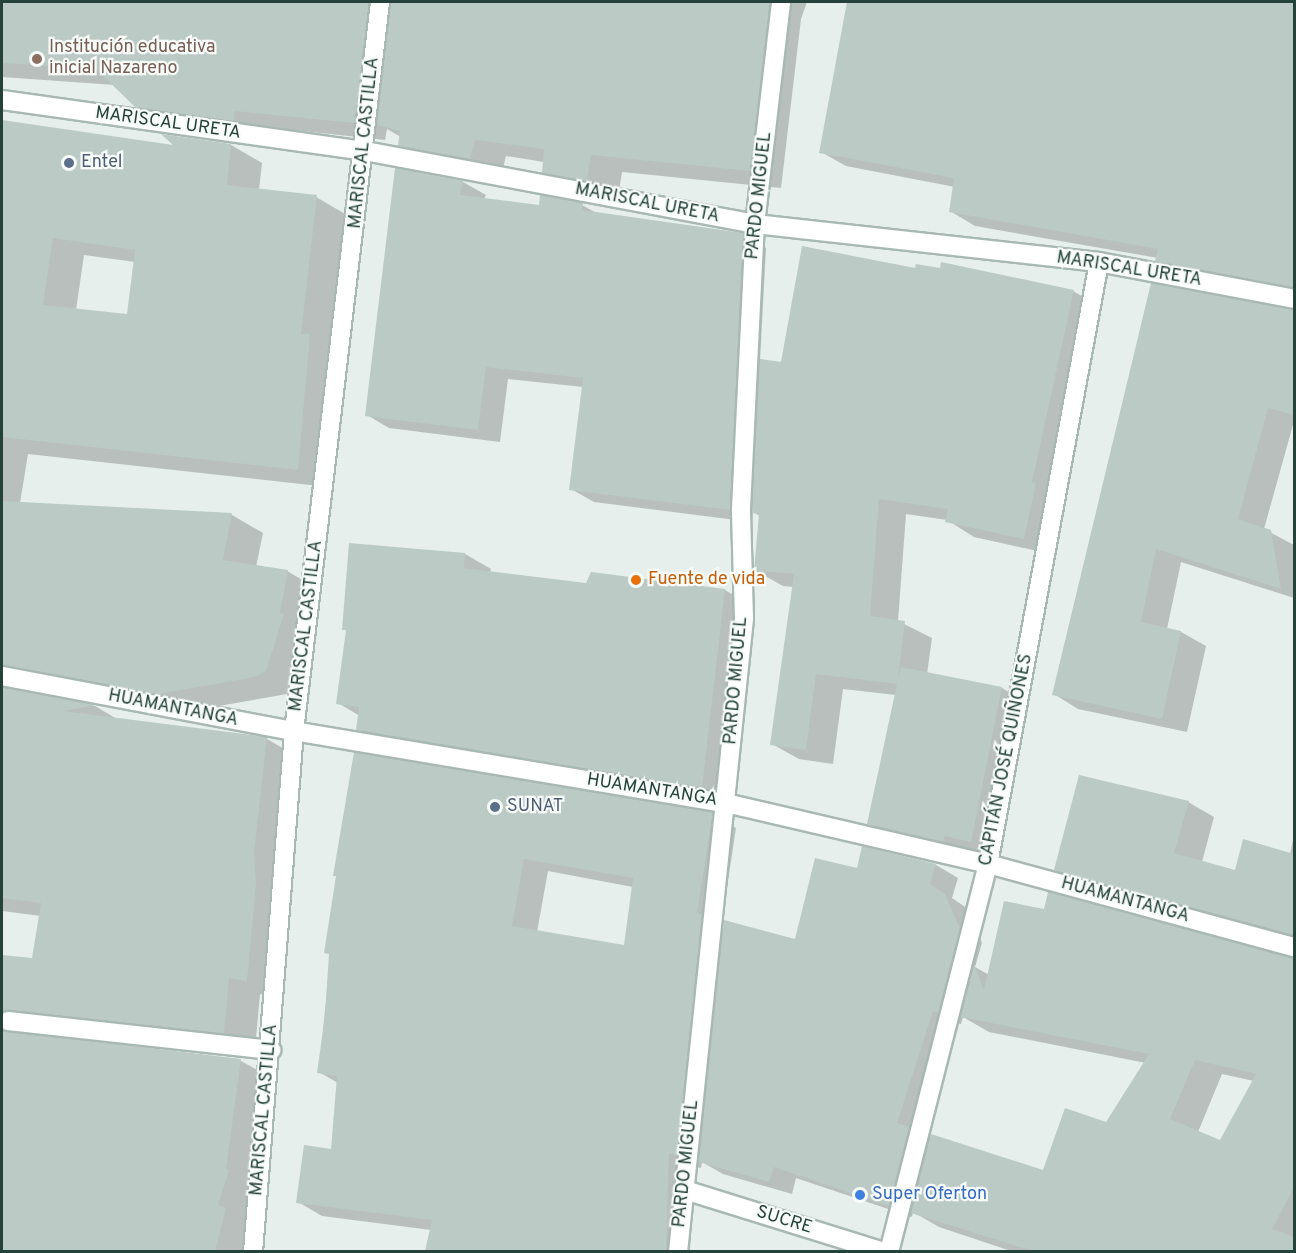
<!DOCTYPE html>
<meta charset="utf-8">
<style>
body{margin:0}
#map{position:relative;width:1296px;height:1253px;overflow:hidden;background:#e6efeb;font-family:Overpass,sans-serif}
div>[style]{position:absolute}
.shadow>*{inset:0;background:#0003}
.building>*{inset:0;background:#bbcac4}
.roads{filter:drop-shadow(2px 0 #a8b8b2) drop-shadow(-2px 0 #a8b8b2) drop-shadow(0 2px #a8b8b2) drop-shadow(0 -2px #a8b8b2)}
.minor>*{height:18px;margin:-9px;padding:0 9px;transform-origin:9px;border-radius:9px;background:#fff}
.dots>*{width:16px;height:16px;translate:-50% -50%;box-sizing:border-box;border:3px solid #f7fbf9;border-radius:50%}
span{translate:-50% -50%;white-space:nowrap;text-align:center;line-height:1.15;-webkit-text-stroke:4.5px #f7fbf9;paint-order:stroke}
.education-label{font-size:18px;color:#785e54}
.left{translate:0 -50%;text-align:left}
.street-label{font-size:18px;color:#24423a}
.service-label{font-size:18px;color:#4e5e75}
.food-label{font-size:18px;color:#c56008}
.shop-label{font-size:18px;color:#366cbe}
.frame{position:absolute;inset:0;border:3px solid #24423a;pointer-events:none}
</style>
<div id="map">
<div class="shadow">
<div style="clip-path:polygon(2px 2px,807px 2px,801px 19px,781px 188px,622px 172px,618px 198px,574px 190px,543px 172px,544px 162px,506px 156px,501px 176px,431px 163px,400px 145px,401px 137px,387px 129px,385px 140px,266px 127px,265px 138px,167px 124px,135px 106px,115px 85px,2px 77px)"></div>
<div style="clip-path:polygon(848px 2px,1294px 2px,1294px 296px,1182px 275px,1158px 258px,975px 226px,950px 211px,955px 187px,846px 166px,821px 152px)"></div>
<div style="clip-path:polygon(evenodd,2px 122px,177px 147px,166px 136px,231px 145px,262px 163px,259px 190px,316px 197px,347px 215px,328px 487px,28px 454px,20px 503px,232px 515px,263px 533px,256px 567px,287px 571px,318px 589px,297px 688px,287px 694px,190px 711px,25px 686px,22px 693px,95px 706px,117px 719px,267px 739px,298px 757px,278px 998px,260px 994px,255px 1050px,41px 1027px,29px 1036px,241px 1061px,272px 1078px,250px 1252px,2px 1251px,2px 956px,33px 960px,41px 916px,2px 911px,2px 122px,84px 255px,135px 262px,129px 316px,76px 310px,84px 255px)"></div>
<div style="clip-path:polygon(397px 170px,463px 182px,486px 195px,484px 199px,541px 206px,582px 205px,600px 215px,743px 235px,766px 248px,760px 361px,783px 364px,916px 270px,1073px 291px,1100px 307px,1059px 498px,1051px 554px,974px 537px,947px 520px,906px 514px,898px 621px,932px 638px,927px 674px,1002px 688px,1029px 704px,999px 857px,972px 850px,970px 856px,896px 839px,868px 823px,896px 695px,843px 689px,833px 764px,799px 759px,772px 744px,794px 587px,783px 586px,756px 571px,760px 516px,753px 512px,752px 522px,594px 502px,571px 489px,583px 387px,508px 379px,500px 442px,389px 428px,367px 415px)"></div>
<div style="clip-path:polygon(1294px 311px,1294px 421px,1264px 529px,1294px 545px,1294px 598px,1181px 562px,1167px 629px,1181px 632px,1206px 646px,1187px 732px,1078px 709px,1054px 694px)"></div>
<div style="clip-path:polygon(351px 545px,465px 554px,491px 569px,490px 573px,587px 585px,725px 590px,750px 605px,727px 801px,384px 744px,358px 729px,360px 716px,338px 703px,347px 631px,344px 629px)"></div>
<div style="clip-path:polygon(1188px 802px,1214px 817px,1202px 862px,1236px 871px,1290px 854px,1294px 835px,1294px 942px,1082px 885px,1056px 870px)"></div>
<div style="clip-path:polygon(evenodd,712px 814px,736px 828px,721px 927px,724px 929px,796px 941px,858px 870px,863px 848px,936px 865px,958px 878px,952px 898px,968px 909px,982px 943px,975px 967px,989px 975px,1294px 959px,1294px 1252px,1014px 1252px,939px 1227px,913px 1212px,912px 1217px,796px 1178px,792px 1194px,723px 1174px,702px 1162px,701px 1168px,693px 1166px,690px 1252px,426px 1252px,431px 1230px,322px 1216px,298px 1202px,332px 1150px,338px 1083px,319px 1072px,338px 876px,712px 814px,548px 871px,633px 887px,625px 946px,537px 932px,548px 871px,712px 814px,963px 1017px,989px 1032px,1146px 1063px,1106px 1124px,1044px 1172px,920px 1135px,956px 1023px,961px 1024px,963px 1017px,712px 814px,1222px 1074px,1254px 1081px,1221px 1142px,1198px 1132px,1222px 1074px)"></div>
</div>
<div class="building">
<div style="clip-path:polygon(2px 2px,369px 2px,354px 123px,235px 111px,234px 121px,135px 107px,96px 69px,2px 63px)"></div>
<div style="clip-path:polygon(391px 2px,770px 2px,750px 171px,591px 155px,587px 181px,542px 173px,544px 149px,475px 140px,470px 159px,398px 146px,400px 131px,377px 125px)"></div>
<div style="clip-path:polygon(847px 2px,1294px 2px,1294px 288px,1155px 261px,1158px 249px,949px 212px,954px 178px,819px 153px)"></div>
<div style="clip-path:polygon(evenodd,2px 120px,173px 145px,161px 134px,231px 144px,227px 185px,317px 195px,301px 334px,310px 334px,298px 470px,2px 437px,2px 120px,53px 238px,135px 250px,127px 314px,43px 305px,53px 238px)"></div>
<div style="clip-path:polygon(395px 168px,463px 181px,460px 195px,539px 205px,540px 195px,583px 203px,582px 210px,743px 233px,730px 510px,569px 490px,583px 378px,486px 367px,478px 430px,365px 416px)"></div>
<div style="clip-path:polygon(802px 246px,915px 268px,916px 264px,940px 268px,941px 262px,1074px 290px,1032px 482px,1036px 483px,1024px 539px,945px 522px,948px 509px,879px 499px,870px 616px,905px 621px,898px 678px,901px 667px,1002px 687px,971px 842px,945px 836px,943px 842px,867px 824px,897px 684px,816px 674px,806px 750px,770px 745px,794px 574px,754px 571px,759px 514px,752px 513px,752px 509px,760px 359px,781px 362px)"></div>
<div style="clip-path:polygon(1151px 283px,1294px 310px,1294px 415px,1268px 408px,1238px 519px,1271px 530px,1281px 589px,1156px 549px,1141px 622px,1181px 631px,1162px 719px,1052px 695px)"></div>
<div style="clip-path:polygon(2px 501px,232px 513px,223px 560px,288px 570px,280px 613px,284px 614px,266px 671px,255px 677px,158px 694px,2px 665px)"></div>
<div style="clip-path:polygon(349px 543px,465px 553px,464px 568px,586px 583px,591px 572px,725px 589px,702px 788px,356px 730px,359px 707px,336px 704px,346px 630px,342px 630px)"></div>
<div style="clip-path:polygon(2px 687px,95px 705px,63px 711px,267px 737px,254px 853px,256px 883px,247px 981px,229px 978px,224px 1034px,9px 1010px,2px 1012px,2px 955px,32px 958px,41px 903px,2px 898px)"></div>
<div style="clip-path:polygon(evenodd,354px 752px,713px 812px,697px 913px,702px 915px,677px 1155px,669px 1153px,666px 1251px,425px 1251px,432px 1220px,296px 1203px,304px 1145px,331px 1149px,337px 1076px,317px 1073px,325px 1016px,329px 954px,324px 953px,336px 876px,333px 876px,354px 752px,524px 859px,633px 878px,624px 945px,512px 926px,524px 859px)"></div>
<div style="clip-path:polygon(1079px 775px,1189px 801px,1174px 853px,1235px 870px,1243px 839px,1294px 854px,1294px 935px,1054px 870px)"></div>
<div style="clip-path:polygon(862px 846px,936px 864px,930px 884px,945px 894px,960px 929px,938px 1013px,933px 1011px,897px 1123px,909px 1127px,889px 1206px,774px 1167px,769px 1182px,699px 1162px,724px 920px,795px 939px,815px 858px,857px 868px)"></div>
<div style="clip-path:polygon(evenodd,1048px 892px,1294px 958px,1294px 1187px,1272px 1229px,1294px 1237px,1294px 1251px,1032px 1251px,911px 1213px,931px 1134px,1043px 1170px,1065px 1108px,1106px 1122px,1149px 1054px,960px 1017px,974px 965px,984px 990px,1004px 901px,1044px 909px,1048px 892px,1195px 1060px,1256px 1074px,1220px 1140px,1170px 1119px,1195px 1060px)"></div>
<div style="clip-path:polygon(2px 1030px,241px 1059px,226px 1169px,229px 1170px,218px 1205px,226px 1208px,215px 1251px,2px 1251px)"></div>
</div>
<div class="roads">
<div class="minor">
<div style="left:2px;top:100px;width:367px;rotate:8deg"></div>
<div style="left:365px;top:151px;width:397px;rotate:10.6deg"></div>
<div style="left:755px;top:224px;width:346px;rotate:6.3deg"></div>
<div style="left:1099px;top:262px;width:198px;rotate:10.7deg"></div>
<div style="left:2px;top:676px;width:297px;rotate:10.7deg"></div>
<div style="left:294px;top:731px;width:438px;rotate:9.5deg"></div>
<div style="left:726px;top:803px;width:269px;rotate:13.1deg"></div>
<div style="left:988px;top:864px;width:317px;rotate:15.2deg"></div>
<div style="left:8px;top:1021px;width:265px;rotate:6.3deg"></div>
<div style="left:685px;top:1190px;width:208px;rotate:17.3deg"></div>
<div style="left:253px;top:1252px;width:523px;rotate:-85.5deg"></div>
<div style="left:294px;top:731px;width:734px;rotate:-83.27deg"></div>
<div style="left:678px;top:1252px;width:636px;rotate:-84.05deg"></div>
<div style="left:744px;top:619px;width:110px;rotate:-91.6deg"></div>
<div style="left:741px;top:509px;width:285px;rotate:-87.2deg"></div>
<div style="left:755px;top:224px;width:224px;rotate:-83.3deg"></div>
<div style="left:889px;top:1252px;width:400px;rotate:-75.7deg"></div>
<div style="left:988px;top:864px;width:612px;rotate:-79.55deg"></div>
</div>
</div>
<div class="dots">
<div style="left:37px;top:59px;background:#8d6e63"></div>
<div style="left:69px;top:163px;background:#5c6f8a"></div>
<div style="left:636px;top:580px;background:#e8710a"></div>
<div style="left:495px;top:807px;background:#5c6f8a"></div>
<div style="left:860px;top:1195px;background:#3f7fe0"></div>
</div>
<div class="education-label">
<span class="left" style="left:49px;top:59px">Institución educativa<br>inicial Nazareno</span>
</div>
<div class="street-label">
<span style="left:168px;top:124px;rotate:8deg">MARISCAL URETA</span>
<span style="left:365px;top:143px;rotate:-84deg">MARISCAL CASTILLA</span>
<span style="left:760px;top:196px;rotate:-84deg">PARDO MIGUEL</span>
<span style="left:647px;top:204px;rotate:11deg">MARISCAL URETA</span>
<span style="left:1129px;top:270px;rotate:9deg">MARISCAL URETA</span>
<span style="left:307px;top:626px;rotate:-83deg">MARISCAL CASTILLA</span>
<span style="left:737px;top:681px;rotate:-85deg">PARDO MIGUEL</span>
<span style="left:173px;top:709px;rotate:11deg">HUAMANTANGA</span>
<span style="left:1007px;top:760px;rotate:-79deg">CAPITÁN JOSÉ QUIÑONES</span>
<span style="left:652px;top:791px;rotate:9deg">HUAMANTANGA</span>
<span style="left:1125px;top:901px;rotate:15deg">HUAMANTANGA</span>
<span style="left:265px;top:1110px;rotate:-85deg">MARISCAL CASTILLA</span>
<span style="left:687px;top:1164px;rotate:-84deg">PARDO MIGUEL</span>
<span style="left:784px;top:1221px;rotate:17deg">SUCRE</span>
</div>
<div class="service-label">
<span class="left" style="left:81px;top:163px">Entel</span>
<span class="left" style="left:507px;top:807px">SUNAT</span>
</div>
<div class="food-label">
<span class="left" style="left:648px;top:580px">Fuente de vida</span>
</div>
<div class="shop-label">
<span class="left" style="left:872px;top:1195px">Super Oferton</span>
</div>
<div class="frame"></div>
</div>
